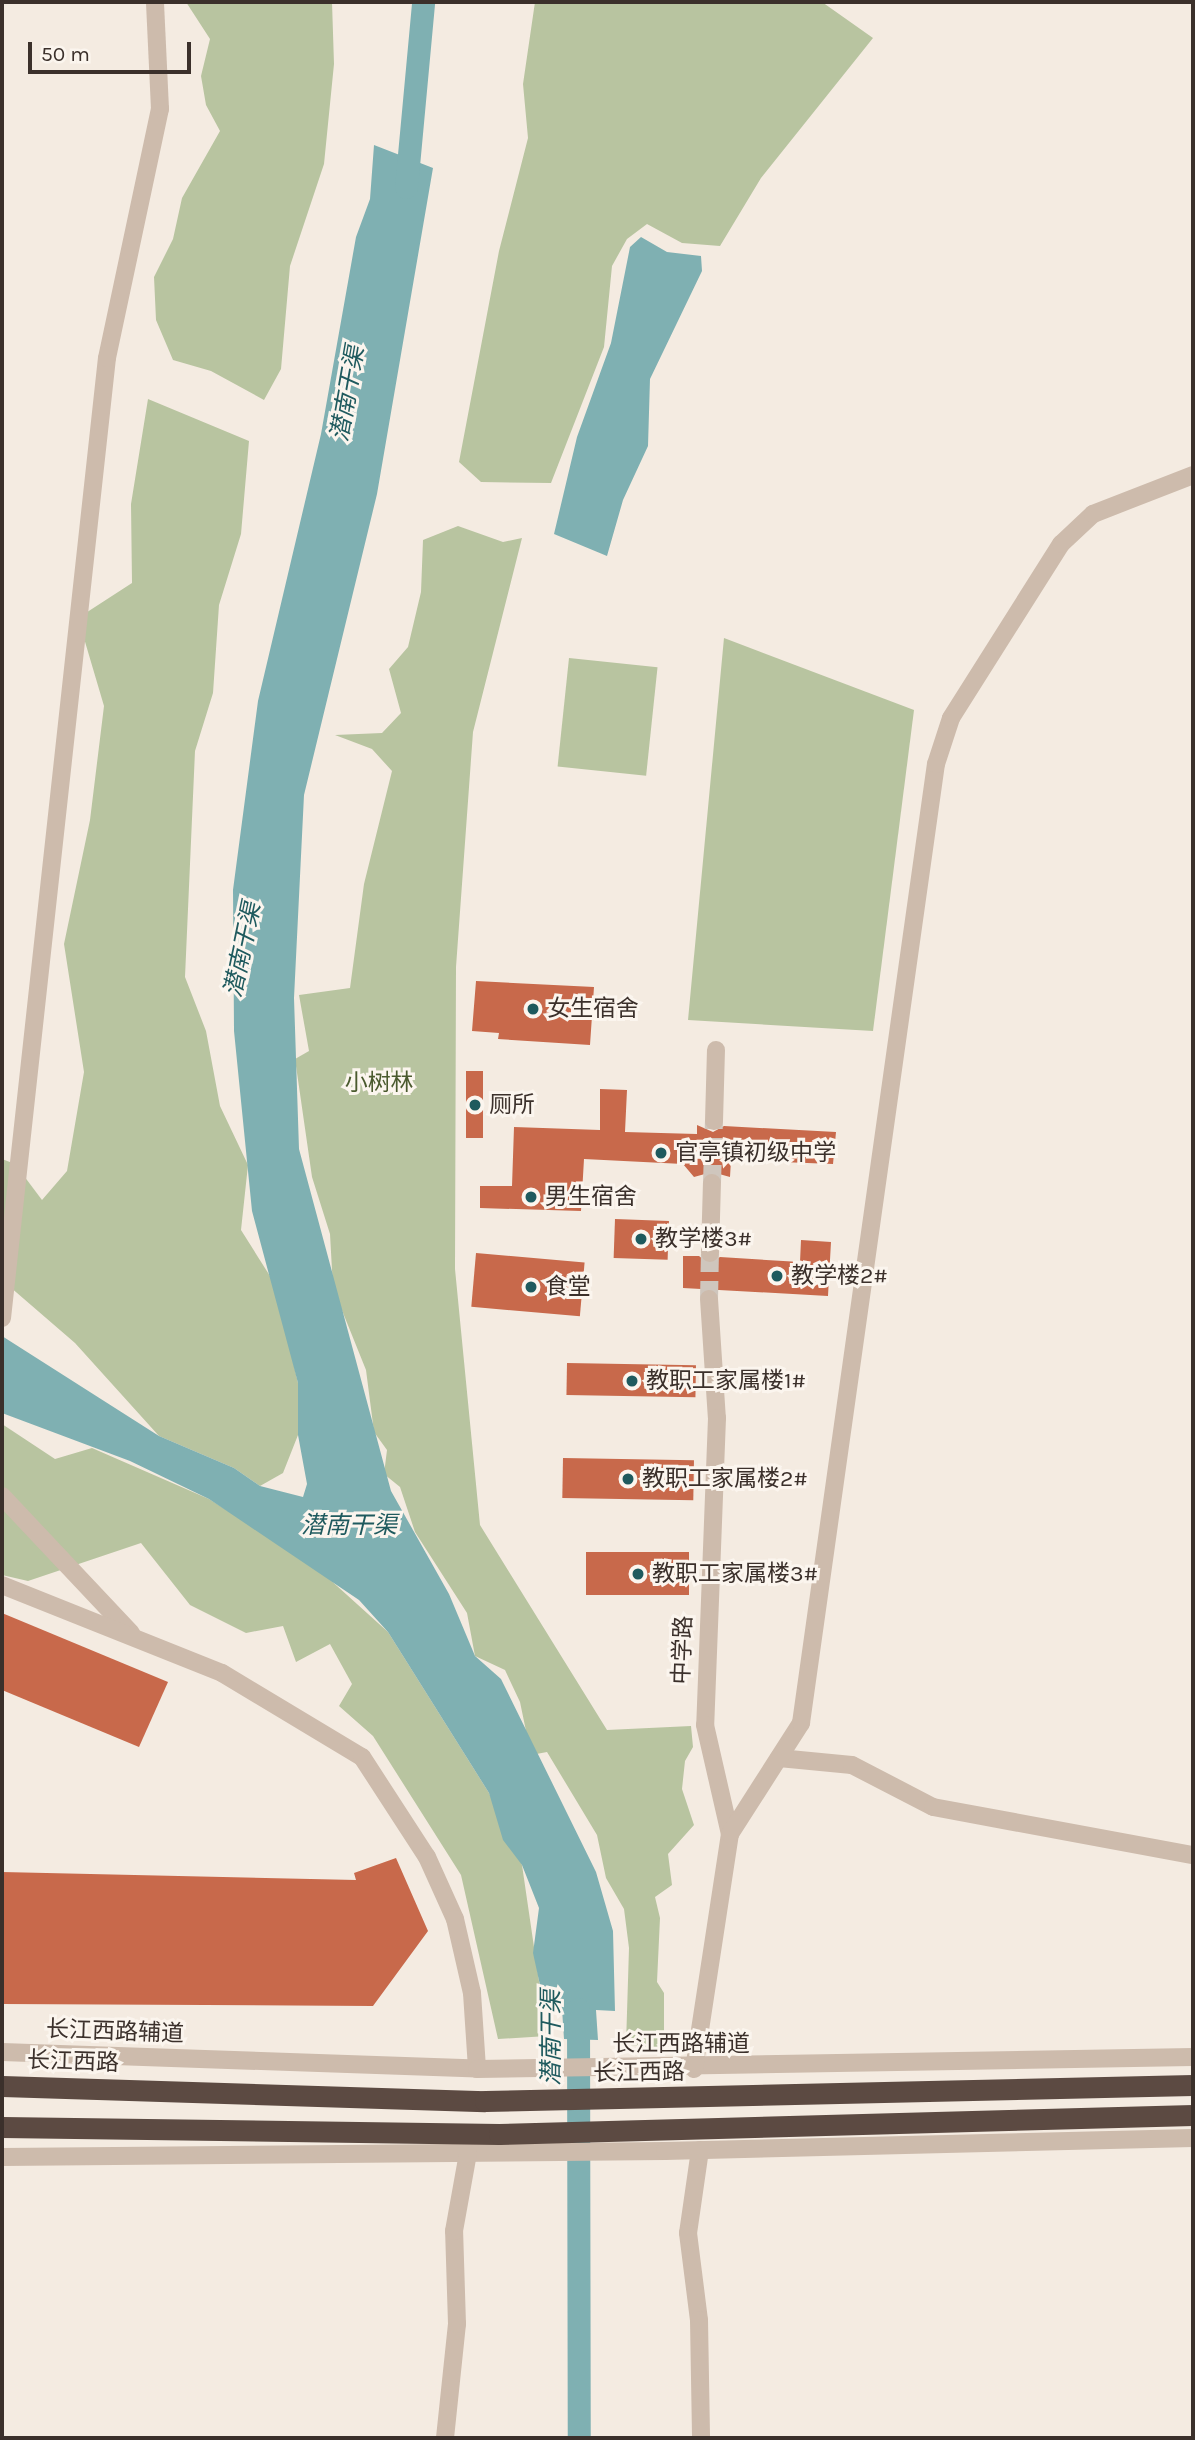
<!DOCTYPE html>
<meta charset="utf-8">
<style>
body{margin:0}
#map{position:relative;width:1195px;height:2440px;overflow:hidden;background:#f4ebe1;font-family:Karla,"Noto Sans SC",sans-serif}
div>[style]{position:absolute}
.green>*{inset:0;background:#b8c4a0;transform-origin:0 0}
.water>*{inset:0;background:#7fb0b2}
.canal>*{height:23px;margin:-11.5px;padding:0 11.5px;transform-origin:11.5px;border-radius:11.5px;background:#7fb0b2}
.building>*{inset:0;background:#c8694b;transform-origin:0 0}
.street-tunnel>*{height:18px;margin-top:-9px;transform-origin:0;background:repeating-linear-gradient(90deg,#cfc6bd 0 18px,transparent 0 27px)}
.street>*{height:18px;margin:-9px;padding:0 9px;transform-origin:9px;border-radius:9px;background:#cdbbac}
.highway>*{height:21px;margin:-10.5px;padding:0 10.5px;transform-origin:10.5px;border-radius:10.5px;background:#5c4a42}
.dots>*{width:19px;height:19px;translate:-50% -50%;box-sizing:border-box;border:4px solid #fbf5ee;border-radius:50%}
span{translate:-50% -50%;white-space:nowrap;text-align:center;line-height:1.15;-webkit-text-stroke:6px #fbf5ee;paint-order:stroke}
.poi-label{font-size:23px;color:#3b302b}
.left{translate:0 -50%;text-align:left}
.park-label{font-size:23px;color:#4a5a2e}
.street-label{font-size:23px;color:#3b302b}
.water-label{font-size:24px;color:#1f5a5e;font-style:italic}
.frame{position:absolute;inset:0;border:4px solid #3b302b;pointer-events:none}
.scale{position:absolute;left:28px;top:42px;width:163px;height:32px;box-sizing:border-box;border:4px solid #3b302b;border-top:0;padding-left:9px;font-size:21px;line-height:24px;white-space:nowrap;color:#3b302b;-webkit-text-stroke:5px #fbf5ee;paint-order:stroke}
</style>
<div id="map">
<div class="green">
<div style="clip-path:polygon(186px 2px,332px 2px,334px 64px,324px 164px,290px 266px,281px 369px,264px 400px,211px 371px,173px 360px,156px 320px,154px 277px,173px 239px,182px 198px,220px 131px,206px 105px,201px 76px,210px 39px)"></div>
<div style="clip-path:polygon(535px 2px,822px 2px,873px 38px,761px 178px,720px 246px,682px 243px,647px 224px,627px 239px,612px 266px,604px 347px,551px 483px,481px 482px,459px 462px,499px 251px,528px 138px,523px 84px)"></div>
<div style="clip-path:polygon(148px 399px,249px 441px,241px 534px,219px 605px,213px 693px,195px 751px,185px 977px,206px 1031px,220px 1106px,248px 1165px,241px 1230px,275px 1284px,298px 1383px,298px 1435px,283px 1473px,260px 1486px,234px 1468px,159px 1436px,75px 1343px,2px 1280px,2px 1159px,15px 1164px,42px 1200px,67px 1171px,84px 1072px,64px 944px,90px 820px,104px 706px,78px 618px,132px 583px,131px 504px)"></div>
<div style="clip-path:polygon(458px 526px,503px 542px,522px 538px,473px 732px,456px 967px,455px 1269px,480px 1525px,607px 1730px,691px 1726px,693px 1747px,685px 1761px,682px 1789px,694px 1825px,668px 1854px,672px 1885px,655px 1897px,660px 1918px,657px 1982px,664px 1993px,664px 2048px,626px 2045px,629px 1948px,624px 1909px,606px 1878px,597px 1835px,547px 1752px,531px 1755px,520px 1702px,505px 1670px,475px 1656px,467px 1613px,415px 1532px,400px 1487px,384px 1474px,387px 1450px,374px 1432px,366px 1370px,333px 1288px,330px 1234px,312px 1177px,295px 1059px,309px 1051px,299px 995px,350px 988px,364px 884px,392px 771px,372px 749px,335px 735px,382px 733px,401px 713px,389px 669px,408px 647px,421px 592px,423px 540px)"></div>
<div style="clip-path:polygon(724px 638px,914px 710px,873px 1031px,688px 1020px)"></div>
<div style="left:569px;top:658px;width:89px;height:109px;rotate:6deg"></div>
<div style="clip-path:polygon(2px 1424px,55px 1459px,92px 1448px,209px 1499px,316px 1567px,388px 1632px,489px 1793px,522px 1865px,547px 2036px,498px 2039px,461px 1875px,373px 1736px,339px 1706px,352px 1684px,330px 1644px,296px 1662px,283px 1626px,246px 1633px,190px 1605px,141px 1543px,28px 1581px,2px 1575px)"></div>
</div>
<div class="water">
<div style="clip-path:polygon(374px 145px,433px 168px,377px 494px,304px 795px,294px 998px,299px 1149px,391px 1491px,449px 1594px,475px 1656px,501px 1679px,596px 1872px,613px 1931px,615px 2011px,596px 2010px,598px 2040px,564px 2039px,562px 2009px,543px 1999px,533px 1953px,539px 1908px,522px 1865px,503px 1840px,489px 1793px,388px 1632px,359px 1600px,209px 1499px,130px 1461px,2px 1413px,2px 1336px,159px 1436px,234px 1468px,260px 1486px,303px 1497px,307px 1484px,298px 1435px,298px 1383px,252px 1211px,234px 1031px,233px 890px,258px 701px,321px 434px,356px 237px,370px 199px)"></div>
<div style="clip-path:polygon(641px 237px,667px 252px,701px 256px,702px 271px,650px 379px,648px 446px,623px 500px,607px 556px,554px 534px,577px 437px,611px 343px,630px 247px)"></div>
</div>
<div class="canal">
<div style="left:406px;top:187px;width:186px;rotate:-84.7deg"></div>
<div style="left:578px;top:2009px;width:429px;rotate:89.9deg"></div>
</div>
<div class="building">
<div style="clip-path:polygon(476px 981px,594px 987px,590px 1045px,498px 1039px,499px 1033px,472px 1031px)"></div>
<div style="left:466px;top:1071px;width:17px;height:67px"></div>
<div style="clip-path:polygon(600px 1089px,627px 1090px,625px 1132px,697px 1134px,697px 1125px,713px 1132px,724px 1126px,836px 1132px,833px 1164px,731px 1160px,730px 1177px,712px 1172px,694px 1177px,683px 1164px,584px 1159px,581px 1211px,480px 1208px,480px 1186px,512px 1186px,514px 1127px,600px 1130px)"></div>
<div style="left:615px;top:1219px;width:54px;height:39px;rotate:2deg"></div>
<div style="clip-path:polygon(801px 1240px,831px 1242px,828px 1296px,683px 1288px,683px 1256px,699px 1256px,709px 1264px,720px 1257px,800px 1262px)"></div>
<div style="left:476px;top:1253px;width:109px;height:54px;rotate:5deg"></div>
<div style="left:567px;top:1363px;width:129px;height:32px;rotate:1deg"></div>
<div style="left:563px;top:1458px;width:131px;height:40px;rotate:1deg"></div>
<div style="left:586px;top:1552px;width:103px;height:43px"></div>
<div style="clip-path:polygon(2px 1613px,168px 1682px,139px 1747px,2px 1690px)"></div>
<div style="clip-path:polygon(396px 1858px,428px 1931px,373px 2006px,2px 2004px,2px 1872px,356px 1880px,354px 1873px)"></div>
</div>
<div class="street-tunnel">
<div style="left:712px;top:1183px;width:62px;rotate:-88.2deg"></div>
<div style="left:709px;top:1299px;width:46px;rotate:-88.8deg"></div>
</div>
<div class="street">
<div style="left:714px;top:1121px;width:71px;rotate:-88.4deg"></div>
<div style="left:710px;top:1253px;width:70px;rotate:-88.4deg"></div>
<div style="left:709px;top:1299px;width:119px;rotate:86.2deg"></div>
<div style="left:717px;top:1418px;width:307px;rotate:92.2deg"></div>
<div style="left:705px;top:1725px;width:112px;rotate:77.1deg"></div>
<div style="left:2px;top:1318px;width:966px;rotate:-83.76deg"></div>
<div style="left:107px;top:358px;width:255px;rotate:-78deg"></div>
<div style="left:160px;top:109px;width:107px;rotate:-92.7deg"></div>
<div style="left:2px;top:1496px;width:188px;rotate:46.7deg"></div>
<div style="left:2px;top:1585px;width:237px;rotate:21.8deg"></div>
<div style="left:222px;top:1673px;width:163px;rotate:31deg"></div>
<div style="left:362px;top:1757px;width:119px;rotate:57deg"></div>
<div style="left:427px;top:1857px;width:68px;rotate:65.7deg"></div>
<div style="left:455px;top:1919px;width:76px;rotate:77.1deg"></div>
<div style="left:472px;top:1993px;width:76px;rotate:86.2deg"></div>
<div style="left:779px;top:1758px;width:73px;rotate:5.5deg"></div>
<div style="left:852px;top:1765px;width:91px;rotate:27.4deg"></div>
<div style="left:933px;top:1807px;width:264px;rotate:10.5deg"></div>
<div style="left:2px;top:2052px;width:475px;rotate:2deg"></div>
<div style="left:477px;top:2069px;width:716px;rotate:-0.96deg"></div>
<div style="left:694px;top:2069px;width:238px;rotate:-81.3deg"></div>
<div style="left:730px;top:1834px;width:132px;rotate:-57.4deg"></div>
<div style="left:801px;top:1723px;width:968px;rotate:-81.99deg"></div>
<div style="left:936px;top:764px;width:48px;rotate:-71.9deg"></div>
<div style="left:951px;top:718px;width:206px;rotate:-57.7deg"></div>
<div style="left:1061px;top:544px;width:44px;rotate:-43.2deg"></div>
<div style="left:1093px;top:514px;width:107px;rotate:-21.3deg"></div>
<div style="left:700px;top:2150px;width:84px;rotate:98.2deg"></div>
<div style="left:688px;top:2233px;width:88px;rotate:82.8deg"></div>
<div style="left:699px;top:2320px;width:118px;rotate:89deg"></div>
<div style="left:2px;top:2157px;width:663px;rotate:-0.52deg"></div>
<div style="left:665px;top:2151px;width:528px;rotate:-1.41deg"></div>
<div style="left:445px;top:2438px;width:115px;rotate:-84deg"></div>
<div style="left:457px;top:2324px;width:93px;rotate:-91.8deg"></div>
<div style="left:454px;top:2231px;width:79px;rotate:-79.8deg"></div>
</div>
<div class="highway">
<div style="left:2px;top:2086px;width:483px;rotate:1.8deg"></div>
<div style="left:485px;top:2101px;width:708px;rotate:-1.29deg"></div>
<div style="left:2px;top:2127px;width:497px;rotate:0.8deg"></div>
<div style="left:499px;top:2134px;width:694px;rotate:-1.57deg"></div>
</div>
<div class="dots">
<div style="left:533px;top:1009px;background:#1f5a5e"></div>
<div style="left:475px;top:1105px;background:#1f5a5e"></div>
<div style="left:661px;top:1153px;background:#1f5a5e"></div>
<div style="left:531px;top:1197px;background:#1f5a5e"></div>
<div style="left:641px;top:1239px;background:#1f5a5e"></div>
<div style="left:777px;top:1276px;background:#1f5a5e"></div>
<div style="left:531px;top:1287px;background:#1f5a5e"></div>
<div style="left:632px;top:1381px;background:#1f5a5e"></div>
<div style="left:628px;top:1479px;background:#1f5a5e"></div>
<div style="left:638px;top:1574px;background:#1f5a5e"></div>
</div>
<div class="poi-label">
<span class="left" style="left:547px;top:1009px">女生宿舍</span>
<span class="left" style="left:489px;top:1105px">厕所</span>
<span class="left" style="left:675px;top:1153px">官亭镇初级中学</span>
<span class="left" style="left:545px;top:1197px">男生宿舍</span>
<span class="left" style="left:655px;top:1239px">教学楼3#</span>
<span class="left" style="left:791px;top:1276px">教学楼2#</span>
<span class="left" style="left:545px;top:1287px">食堂</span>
<span class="left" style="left:646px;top:1381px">教职工家属楼1#</span>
<span class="left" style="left:642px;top:1479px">教职工家属楼2#</span>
<span class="left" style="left:652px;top:1574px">教职工家属楼3#</span>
</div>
<div class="park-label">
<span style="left:379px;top:1083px">小树林</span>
</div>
<div class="street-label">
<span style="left:683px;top:1650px;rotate:-88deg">中学路</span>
<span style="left:115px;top:2032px;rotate:2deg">长江西路辅道</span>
<span style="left:681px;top:2044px">长江西路辅道</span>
<span style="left:73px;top:2062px;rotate:2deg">长江西路</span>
<span style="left:639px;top:2073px;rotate:-1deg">长江西路</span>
</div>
<div class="water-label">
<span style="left:348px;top:394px;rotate:-80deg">潜南干渠</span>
<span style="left:243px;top:950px;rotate:-78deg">潜南干渠</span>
<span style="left:349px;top:1526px">潜南干渠</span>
<span style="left:552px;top:2038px;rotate:-90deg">潜南干渠</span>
</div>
<div class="frame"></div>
<div class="scale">50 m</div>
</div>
